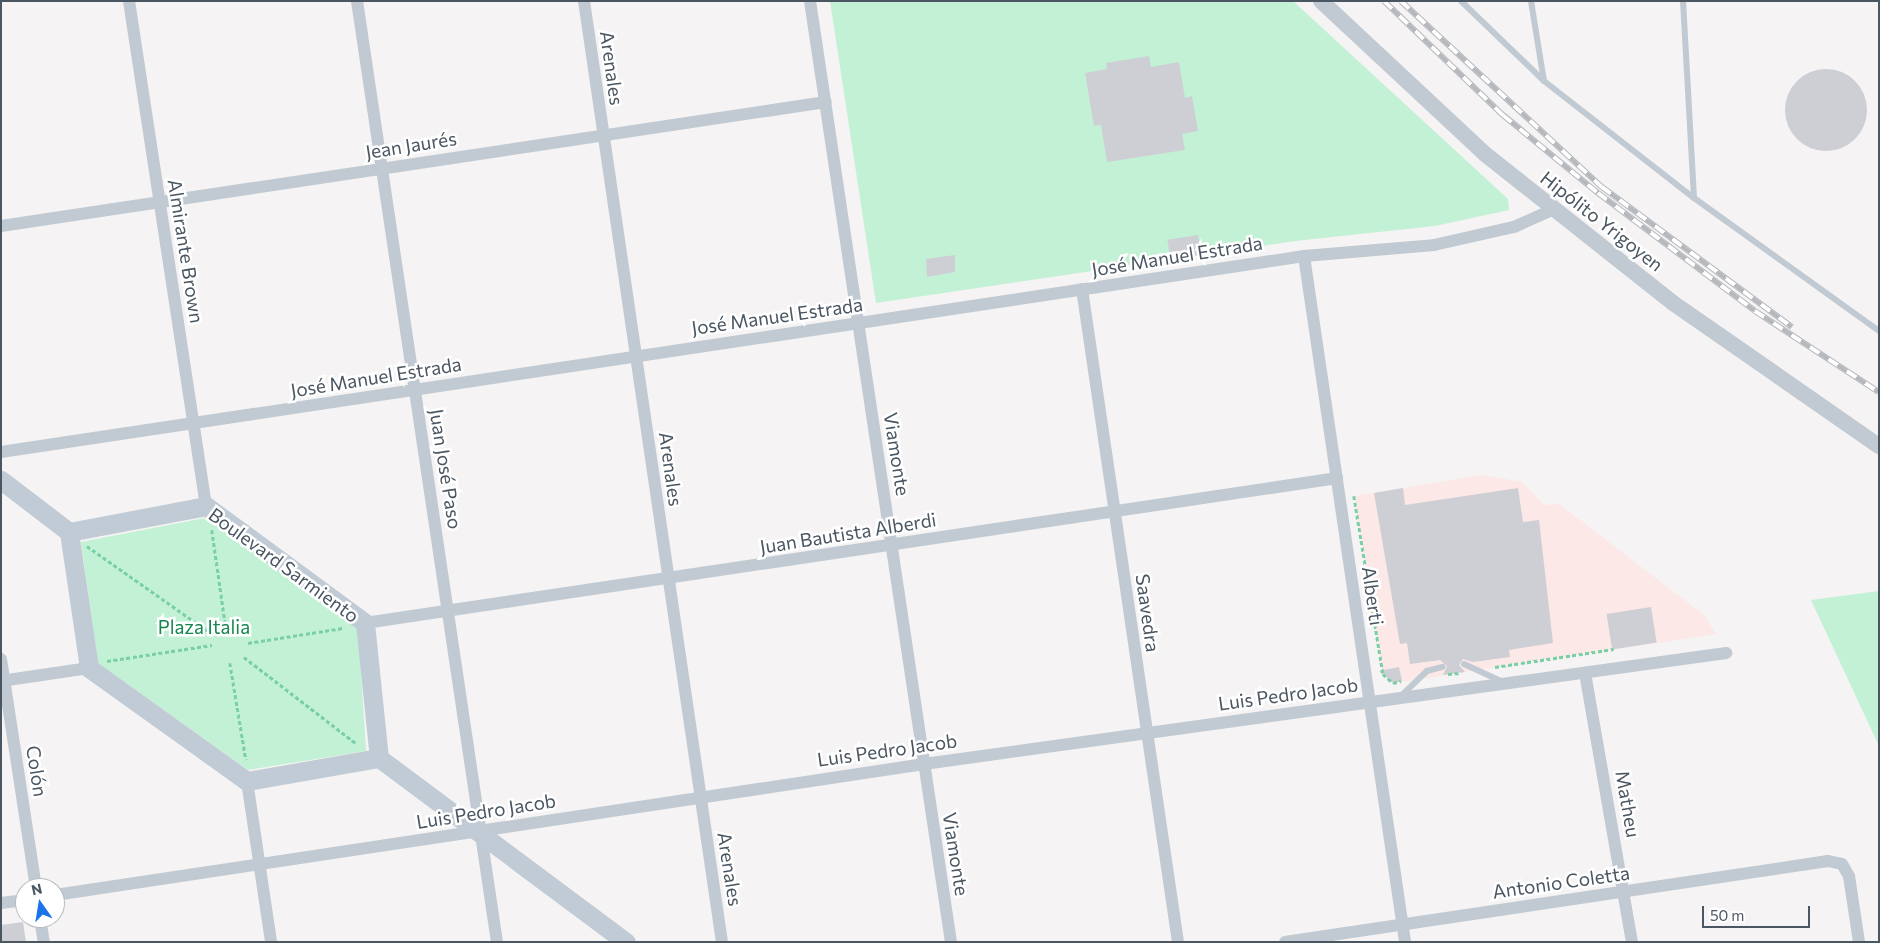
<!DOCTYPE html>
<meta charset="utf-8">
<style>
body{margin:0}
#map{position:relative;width:1880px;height:943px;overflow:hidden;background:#f5f3f3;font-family:Commissioner,sans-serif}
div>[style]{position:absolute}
.medical>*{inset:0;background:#fce8e6}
.green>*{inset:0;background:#c3f1d5}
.building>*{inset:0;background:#cdcfd5;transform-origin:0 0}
.round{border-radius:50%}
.path>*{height:2.5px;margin-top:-1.25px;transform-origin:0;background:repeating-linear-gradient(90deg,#7ad0a6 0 4px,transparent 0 6.5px)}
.service>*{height:6px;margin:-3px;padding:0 3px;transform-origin:3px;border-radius:3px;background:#c1cad2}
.minor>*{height:12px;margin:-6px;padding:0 6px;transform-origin:6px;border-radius:6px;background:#c1cad2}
.tertiary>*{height:16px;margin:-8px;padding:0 8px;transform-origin:8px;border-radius:8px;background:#c1cad2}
.secondary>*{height:19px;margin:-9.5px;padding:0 9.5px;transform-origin:9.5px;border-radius:9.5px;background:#c1cbd6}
.rail>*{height:5.5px;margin-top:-2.75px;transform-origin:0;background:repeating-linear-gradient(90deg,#fff 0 11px,#b5b8bd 0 22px);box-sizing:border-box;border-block:1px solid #b5b8bd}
span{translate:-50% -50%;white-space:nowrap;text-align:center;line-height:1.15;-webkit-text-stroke:5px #fff;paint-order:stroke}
.street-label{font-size:19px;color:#4a5661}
.park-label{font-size:19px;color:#17864f}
.frame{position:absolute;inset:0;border:2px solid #4a5661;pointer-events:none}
.north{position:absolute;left:15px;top:878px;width:50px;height:50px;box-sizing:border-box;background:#fff;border:1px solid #b7bbc0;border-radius:50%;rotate:347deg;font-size:14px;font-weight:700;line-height:20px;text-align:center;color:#4a5661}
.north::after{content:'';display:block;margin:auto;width:18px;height:22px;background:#1a73e8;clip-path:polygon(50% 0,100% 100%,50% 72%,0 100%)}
.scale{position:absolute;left:1702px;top:906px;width:108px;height:22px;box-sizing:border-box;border:2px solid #4a5661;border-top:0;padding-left:6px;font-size:15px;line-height:18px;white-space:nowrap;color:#4a5661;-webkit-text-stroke:4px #fff;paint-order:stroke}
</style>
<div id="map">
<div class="medical">
<div style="clip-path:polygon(1482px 475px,1522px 482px,1544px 505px,1559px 504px,1704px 615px,1716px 634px,1393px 683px,1383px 674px,1354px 496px)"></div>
</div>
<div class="green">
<div style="clip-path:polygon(830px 1px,1293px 1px,1508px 199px,1509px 210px,1435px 226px,1295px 241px,876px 303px)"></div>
<div style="clip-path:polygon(210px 517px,358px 625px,366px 751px,248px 770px,98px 663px,81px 542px)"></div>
<div style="clip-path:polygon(1879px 591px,1879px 746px,1811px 600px)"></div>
</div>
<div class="building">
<div style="clip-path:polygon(1149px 56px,1151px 67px,1179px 62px,1185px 98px,1192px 96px,1198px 131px,1182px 134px,1185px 150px,1107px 162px,1101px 125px,1094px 126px,1085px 73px,1107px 69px,1106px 63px)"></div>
<div class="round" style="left:1785px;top:69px;width:82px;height:82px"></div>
<div style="left:1198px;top:235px;width:20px;height:31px;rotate:81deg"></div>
<div style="clip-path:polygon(955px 255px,955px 272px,927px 277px,926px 259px)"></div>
<div style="clip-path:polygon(1403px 488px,1405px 505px,1518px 488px,1523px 522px,1539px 520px,1553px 643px,1509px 650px,1510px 657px,1473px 662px,1463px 659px,1459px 665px,1465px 672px,1443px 675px,1447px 666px,1440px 660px,1410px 664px,1407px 643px,1400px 644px,1374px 493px)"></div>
<div style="left:1651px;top:607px;width:36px;height:45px;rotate:81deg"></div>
<div style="clip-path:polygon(1399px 667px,1402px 681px,1393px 683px,1379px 671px)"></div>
<div style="clip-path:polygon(23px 922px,26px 942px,1px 942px,1px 925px)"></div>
</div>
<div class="path">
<div style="left:1354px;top:496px;width:180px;rotate:80.7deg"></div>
<div style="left:1383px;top:674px;width:13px;rotate:42deg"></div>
<div style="left:1393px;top:683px;width:8px;rotate:-14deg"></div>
<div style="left:212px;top:530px;width:99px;rotate:81.9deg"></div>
<div style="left:87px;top:546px;width:156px;rotate:35.1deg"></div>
<div style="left:248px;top:643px;width:96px;rotate:-9deg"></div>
<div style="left:244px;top:657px;width:143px;rotate:37.6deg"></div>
<div style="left:107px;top:661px;width:106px;rotate:-8.7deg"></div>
<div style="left:230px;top:663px;width:98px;rotate:80.6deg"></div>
<div style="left:1495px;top:667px;width:120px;rotate:-8.6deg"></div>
<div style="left:1448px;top:674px;width:12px;rotate:-5deg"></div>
</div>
<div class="service">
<div style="left:1461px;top:1px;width:115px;rotate:43.9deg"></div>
<div style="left:1544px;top:81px;width:190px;rotate:38deg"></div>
<div style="left:1694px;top:198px;width:228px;rotate:35.7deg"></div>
<div style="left:1531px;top:1px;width:81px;rotate:80.8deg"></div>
<div style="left:1683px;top:1px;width:197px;rotate:86.8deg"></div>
<div style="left:1464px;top:664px;width:43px;rotate:24.8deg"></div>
<div style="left:1401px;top:696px;width:36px;rotate:-44deg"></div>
<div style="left:1427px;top:671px;width:16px;rotate:-15deg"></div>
</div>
<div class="minor">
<div style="left:129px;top:1px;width:511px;rotate:81.33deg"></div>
<div style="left:357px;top:1px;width:951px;rotate:81.54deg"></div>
<div style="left:584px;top:1px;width:951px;rotate:81.66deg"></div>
<div style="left:810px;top:1px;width:952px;rotate:81.48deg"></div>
<div style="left:1px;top:226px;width:834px;rotate:-8.55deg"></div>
<div style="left:1304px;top:256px;width:693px;rotate:81.62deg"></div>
<div style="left:1082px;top:289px;width:660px;rotate:81.64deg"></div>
<div style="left:1px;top:452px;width:1318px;rotate:-8.55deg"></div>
<div style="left:1304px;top:256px;width:130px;rotate:-4.8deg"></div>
<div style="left:1434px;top:245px;width:82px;rotate:-12.7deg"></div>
<div style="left:1514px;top:227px;width:44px;rotate:-24.2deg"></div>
<div style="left:365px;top:623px;width:983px;rotate:-8.48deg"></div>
<div style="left:1px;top:659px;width:232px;rotate:81.3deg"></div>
<div style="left:1585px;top:673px;width:273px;rotate:80.1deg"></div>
<div style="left:1px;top:681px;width:89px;rotate:-8.4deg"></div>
<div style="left:247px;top:781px;width:163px;rotate:81.5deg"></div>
<div style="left:55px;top:895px;width:879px;rotate:-8.57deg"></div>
<div style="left:924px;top:764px;width:810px;rotate:-7.88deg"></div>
<div style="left:1px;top:903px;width:24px;rotate:-7deg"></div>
<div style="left:40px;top:918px;width:24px;rotate:81deg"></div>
<div style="left:1285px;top:942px;width:549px;rotate:-8.48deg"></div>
<div style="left:1828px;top:861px;width:14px;rotate:12deg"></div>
<div style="left:1842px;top:864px;width:14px;rotate:60deg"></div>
<div style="left:1849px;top:876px;width:67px;rotate:81.4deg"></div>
</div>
<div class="tertiary">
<div style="left:1321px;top:1px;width:224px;rotate:43deg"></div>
<div style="left:1485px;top:154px;width:240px;rotate:38.4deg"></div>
<div style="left:1673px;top:303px;width:251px;rotate:34.8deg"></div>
</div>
<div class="secondary">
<div style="left:1px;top:480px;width:86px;rotate:37.4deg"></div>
<div style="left:69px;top:532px;width:137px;rotate:81.6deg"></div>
<div style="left:89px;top:668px;width:194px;rotate:35.6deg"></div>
<div style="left:247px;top:781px;width:134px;rotate:-9.9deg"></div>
<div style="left:379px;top:758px;width:308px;rotate:36.7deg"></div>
<div style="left:69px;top:532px;width:139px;rotate:-10.7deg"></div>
<div style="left:206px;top:506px;width:197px;rotate:36.3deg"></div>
<div style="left:365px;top:623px;width:136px;rotate:84.1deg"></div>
</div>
<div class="rail">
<div style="left:1384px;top:1px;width:165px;rotate:43.8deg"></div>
<div style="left:1503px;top:115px;width:123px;rotate:39.4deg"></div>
<div style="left:1598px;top:193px;width:196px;rotate:36.9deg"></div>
<div style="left:1755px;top:311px;width:148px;rotate:33.2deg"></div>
<div style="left:1401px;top:1px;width:274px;rotate:42.8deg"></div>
<div style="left:1602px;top:187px;width:236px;rotate:36.4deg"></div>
</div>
<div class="street-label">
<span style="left:612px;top:68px;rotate:82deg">Arenales</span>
<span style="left:411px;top:145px;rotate:-9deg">Jean Jaurés</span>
<span style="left:1602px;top:221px;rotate:38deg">Hipólito Yrigoyen</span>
<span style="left:186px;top:251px;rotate:81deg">Almirante Brown</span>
<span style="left:1177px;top:256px;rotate:-9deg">José Manuel Estrada</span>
<span style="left:777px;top:316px;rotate:-8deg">José Manuel Estrada</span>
<span style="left:376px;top:377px;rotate:-9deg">José Manuel Estrada</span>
<span style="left:897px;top:454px;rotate:81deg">Viamonte</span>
<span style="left:446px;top:469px;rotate:81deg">Juan José Paso</span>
<span style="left:671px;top:469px;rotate:82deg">Arenales</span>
<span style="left:848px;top:533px;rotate:-9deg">Juan Bautista Alberdi</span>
<span style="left:284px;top:565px;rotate:36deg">Boulevard Sarmiento</span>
<span style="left:1373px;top:596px;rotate:82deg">Alberti</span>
<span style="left:1148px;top:613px;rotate:82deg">Saavedra</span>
<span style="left:1288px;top:694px;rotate:-8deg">Luis Pedro Jacob</span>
<span style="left:887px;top:750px;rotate:-8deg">Luis Pedro Jacob</span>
<span style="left:37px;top:771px;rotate:81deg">Colón</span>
<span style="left:1628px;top:804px;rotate:80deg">Matheu</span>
<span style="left:486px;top:811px;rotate:-9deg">Luis Pedro Jacob</span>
<span style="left:956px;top:854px;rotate:81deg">Viamonte</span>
<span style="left:730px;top:869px;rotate:81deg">Arenales</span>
<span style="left:1561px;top:882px;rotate:-8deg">Antonio Coletta</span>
</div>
<div class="park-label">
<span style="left:204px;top:627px">Plaza Italia</span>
</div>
<div class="frame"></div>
<div class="north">N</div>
<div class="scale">50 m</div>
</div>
